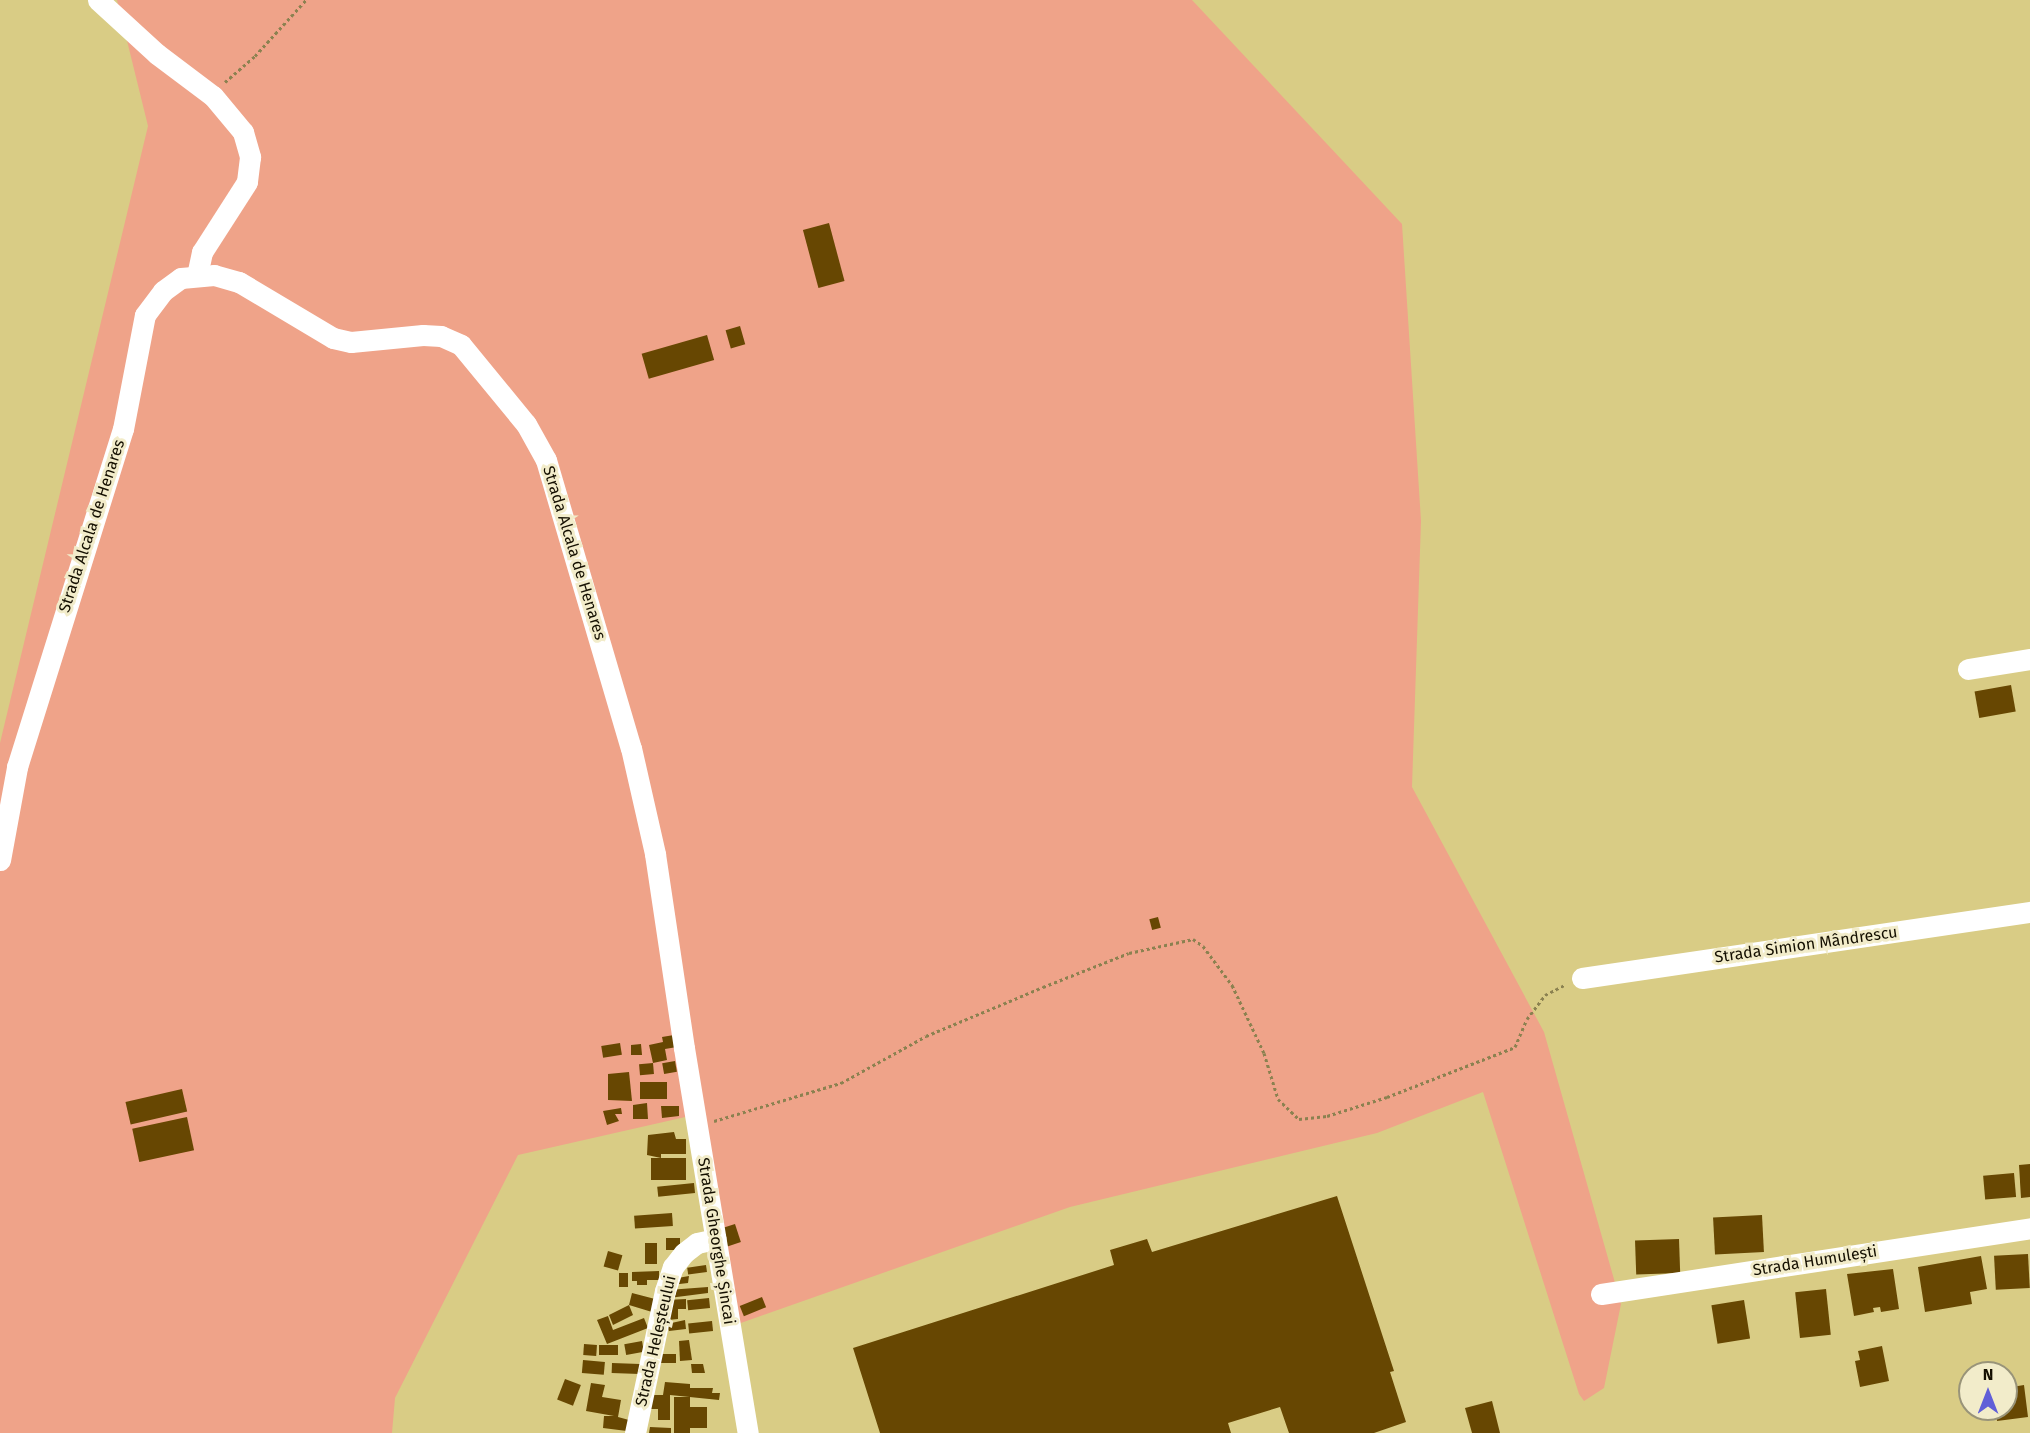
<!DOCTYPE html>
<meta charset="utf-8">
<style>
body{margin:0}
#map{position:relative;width:2030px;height:1433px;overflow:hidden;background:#d9cc85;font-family:"Fira Sans",sans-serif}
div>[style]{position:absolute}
.green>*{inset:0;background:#efa389}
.building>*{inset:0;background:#674702;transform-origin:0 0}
.path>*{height:3px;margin-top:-1.5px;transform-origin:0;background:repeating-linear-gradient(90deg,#8b8150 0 3px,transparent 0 6px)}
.minor>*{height:21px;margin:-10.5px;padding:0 10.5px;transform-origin:10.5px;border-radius:10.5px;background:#fff}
span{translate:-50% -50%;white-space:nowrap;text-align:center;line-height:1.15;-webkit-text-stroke:6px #f2ecca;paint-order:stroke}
.street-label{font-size:16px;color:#140f00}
.north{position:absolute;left:1958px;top:1361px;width:60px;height:60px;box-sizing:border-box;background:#f2ecca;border:2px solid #999479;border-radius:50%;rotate:0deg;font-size:16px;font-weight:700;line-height:24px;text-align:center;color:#140f00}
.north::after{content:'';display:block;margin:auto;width:21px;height:27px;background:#615fd7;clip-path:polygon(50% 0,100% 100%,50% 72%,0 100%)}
</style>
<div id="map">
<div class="green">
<div style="clip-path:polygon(117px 0,1192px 0,1402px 224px,1421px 521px,1412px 787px,1544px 1032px,1621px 1304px,1604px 1388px,1584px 1401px,1579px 1394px,1483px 1092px,1377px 1133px,1070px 1207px,738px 1324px,703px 1113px,518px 1155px,395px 1398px,392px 1433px,0 1433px,0 743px,148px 126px)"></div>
</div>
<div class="building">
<div style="left:829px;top:223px;width:60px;height:27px;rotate:75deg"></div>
<div style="left:740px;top:326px;width:19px;height:15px;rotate:74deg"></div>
<div style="left:707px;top:335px;width:26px;height:68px;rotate:74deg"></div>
<div style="left:2011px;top:685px;width:27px;height:37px;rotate:80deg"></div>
<div style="left:1158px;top:917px;width:11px;height:9px;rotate:75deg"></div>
<div style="clip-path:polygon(674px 1035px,677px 1047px,665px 1049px,667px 1060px,653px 1063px,649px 1045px,663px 1042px,662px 1037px)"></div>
<div style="left:620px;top:1043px;width:12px;height:19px;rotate:81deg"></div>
<div style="clip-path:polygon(641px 1044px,642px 1055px,631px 1055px,631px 1045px)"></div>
<div style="left:675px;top:1061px;width:11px;height:13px;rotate:80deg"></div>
<div style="left:653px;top:1063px;width:11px;height:14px;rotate:85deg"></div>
<div style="clip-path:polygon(629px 1072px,632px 1101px,608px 1100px,608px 1074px)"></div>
<div style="left:640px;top:1082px;width:27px;height:17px"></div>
<div style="left:182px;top:1089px;width:23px;height:58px;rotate:77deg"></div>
<div style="clip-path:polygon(647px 1103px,648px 1119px,633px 1119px,633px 1105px)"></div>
<div style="clip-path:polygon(661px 1106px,679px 1106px,679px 1116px,662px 1118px)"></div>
<div style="clip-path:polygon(621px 1108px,622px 1114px,615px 1114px,619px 1121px,607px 1125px,603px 1111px)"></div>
<div style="left:187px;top:1117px;width:34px;height:56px;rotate:78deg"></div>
<div style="clip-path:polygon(674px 1132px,676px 1139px,686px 1139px,686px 1154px,661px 1154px,661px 1158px,647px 1155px,648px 1135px)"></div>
<div style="left:651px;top:1158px;width:35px;height:22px"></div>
<div style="clip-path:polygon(2030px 1164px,2030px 1197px,2021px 1198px,2019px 1165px)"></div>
<div style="left:2014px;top:1173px;width:24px;height:31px;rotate:85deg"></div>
<div style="left:694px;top:1183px;width:10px;height:37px;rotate:84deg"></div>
<div style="clip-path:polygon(1337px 1196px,1394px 1371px,1390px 1372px,1406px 1422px,1374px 1433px,1289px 1433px,1280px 1407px,1228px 1423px,1231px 1433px,880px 1433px,853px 1348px,1114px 1265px,1110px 1250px,1147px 1239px,1152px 1252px)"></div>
<div style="left:672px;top:1213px;width:13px;height:38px;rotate:86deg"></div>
<div style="left:1762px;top:1215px;width:37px;height:49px;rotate:87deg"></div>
<div style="left:735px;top:1224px;width:19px;height:14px;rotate:72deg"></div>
<div style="left:666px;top:1238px;width:14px;height:12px"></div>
<div style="left:1679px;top:1239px;width:34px;height:44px;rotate:88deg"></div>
<div style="left:645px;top:1243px;width:12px;height:21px"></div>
<div style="left:608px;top:1251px;width:15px;height:16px;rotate:16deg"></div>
<div style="left:2028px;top:1254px;width:34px;height:34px;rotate:87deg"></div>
<div style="clip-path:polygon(1981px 1256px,1987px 1289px,1970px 1292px,1972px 1304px,1925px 1312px,1918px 1267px)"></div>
<div style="left:706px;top:1265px;width:7px;height:19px;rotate:82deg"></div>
<div style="clip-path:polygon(1893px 1269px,1899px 1309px,1881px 1312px,1880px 1307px,1873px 1308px,1874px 1312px,1854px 1316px,1847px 1274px)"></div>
<div style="clip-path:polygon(659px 1271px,659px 1280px,647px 1280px,647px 1285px,637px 1285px,637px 1281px,632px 1281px,632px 1272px)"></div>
<div style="left:619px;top:1273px;width:9px;height:14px"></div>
<div style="clip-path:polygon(689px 1276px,688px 1283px,671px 1285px,672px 1279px)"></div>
<div style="clip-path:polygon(708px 1287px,708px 1293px,669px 1298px,668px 1290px)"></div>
<div style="left:1826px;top:1289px;width:46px;height:31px;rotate:84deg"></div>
<div style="clip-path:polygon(632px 1293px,655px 1299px,652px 1312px,629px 1305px,633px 1315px,613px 1325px,609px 1315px,629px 1305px)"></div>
<div style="left:762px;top:1297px;width:11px;height:24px;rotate:68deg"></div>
<div style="left:709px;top:1298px;width:10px;height:22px;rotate:84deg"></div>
<div style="clip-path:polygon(686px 1299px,686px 1309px,678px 1309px,678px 1319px,668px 1320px,666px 1300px)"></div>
<div style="left:1744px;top:1300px;width:39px;height:33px;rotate:81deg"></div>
<div style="clip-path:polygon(608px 1316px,613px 1330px,644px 1318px,648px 1328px,607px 1344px,597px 1320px)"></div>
<div style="clip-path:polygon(685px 1320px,686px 1329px,669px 1331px,667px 1324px)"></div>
<div style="left:712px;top:1321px;width:10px;height:24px;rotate:84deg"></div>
<div style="clip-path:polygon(689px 1340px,692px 1360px,680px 1361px,679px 1341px)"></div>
<div style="left:642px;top:1341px;width:11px;height:18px;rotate:80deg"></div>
<div style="left:584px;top:1344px;width:13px;height:11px;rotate:4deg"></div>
<div style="left:599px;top:1345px;width:19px;height:10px"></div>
<div style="clip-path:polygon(1882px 1346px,1889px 1381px,1860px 1387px,1855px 1361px,1860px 1360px,1858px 1351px)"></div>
<div style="left:676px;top:1354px;width:9px;height:17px;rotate:90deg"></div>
<div style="left:583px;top:1360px;width:22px;height:13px;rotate:5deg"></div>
<div style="left:612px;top:1363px;width:28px;height:10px;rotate:2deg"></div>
<div style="clip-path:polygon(691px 1364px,703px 1364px,705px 1373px,692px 1373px)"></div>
<div style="left:565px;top:1379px;width:17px;height:22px;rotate:21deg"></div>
<div style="clip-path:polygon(665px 1382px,690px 1384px,690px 1388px,713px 1388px,712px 1393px,720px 1393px,719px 1400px,670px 1395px,670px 1420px,658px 1420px,658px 1409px,649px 1409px,649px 1395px,663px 1395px)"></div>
<div style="clip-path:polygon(591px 1383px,605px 1385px,602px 1397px,621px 1400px,618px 1417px,629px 1420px,627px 1431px,603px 1428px,604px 1416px,614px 1416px,586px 1411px)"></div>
<div style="clip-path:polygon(2024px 1385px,2028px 1417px,1997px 1421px,1996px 1409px,2006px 1409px,2006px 1388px)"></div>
<div style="clip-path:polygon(674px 1397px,690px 1397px,690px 1407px,707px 1407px,707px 1428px,690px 1428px,690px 1433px,674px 1433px)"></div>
<div style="clip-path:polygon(1492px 1401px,1500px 1433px,1472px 1433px,1465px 1408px)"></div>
<div style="clip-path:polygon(650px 1427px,671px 1428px,671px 1433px,649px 1433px)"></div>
</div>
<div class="path">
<div style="left:225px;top:82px;width:40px;rotate:-41deg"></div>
<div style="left:255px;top:56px;width:76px;rotate:-47.7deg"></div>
<div style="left:714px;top:1121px;width:133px;rotate:-16.7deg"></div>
<div style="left:841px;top:1083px;width:97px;rotate:-28.9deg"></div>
<div style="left:926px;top:1036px;width:127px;rotate:-22.7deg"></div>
<div style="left:1043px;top:987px;width:92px;rotate:-21.6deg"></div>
<div style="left:1129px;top:953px;width:66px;rotate:-12.3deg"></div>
<div style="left:1193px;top:939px;width:12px;rotate:35deg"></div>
<div style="left:1203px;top:946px;width:49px;rotate:53.4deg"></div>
<div style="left:1232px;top:985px;width:75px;rotate:64.8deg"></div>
<div style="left:1264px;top:1053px;width:48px;rotate:73.1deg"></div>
<div style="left:1278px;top:1099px;width:29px;rotate:44deg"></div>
<div style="left:1299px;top:1119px;width:28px;rotate:-6deg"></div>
<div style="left:1327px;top:1116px;width:63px;rotate:-17.6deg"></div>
<div style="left:1387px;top:1097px;width:137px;rotate:-21.3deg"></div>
<div style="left:1515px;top:1047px;width:30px;rotate:-67deg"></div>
<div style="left:1527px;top:1019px;width:30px;rotate:-53deg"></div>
<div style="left:1545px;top:995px;width:22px;rotate:-27deg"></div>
</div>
<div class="minor">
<div style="left:98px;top:0;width:80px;rotate:42.5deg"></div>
<div style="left:157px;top:54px;width:70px;rotate:36.9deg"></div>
<div style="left:213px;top:96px;width:47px;rotate:50.2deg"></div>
<div style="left:243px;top:132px;width:26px;rotate:74deg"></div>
<div style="left:250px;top:157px;width:25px;rotate:97deg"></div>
<div style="left:247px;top:182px;width:83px;rotate:122.7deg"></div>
<div style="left:202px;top:252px;width:24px;rotate:102deg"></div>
<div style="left:1968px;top:669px;width:63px;rotate:-9.2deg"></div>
<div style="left:0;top:860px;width:95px;rotate:-79.6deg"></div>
<div style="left:17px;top:767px;width:354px;rotate:-72.6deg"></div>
<div style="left:123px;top:429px;width:116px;rotate:-79.1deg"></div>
<div style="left:145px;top:315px;width:30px;rotate:-53deg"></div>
<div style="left:163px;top:291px;width:22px;rotate:-36deg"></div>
<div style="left:181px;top:278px;width:33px;rotate:-5deg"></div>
<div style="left:214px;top:275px;width:26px;rotate:16deg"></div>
<div style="left:239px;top:282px;width:109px;rotate:30.8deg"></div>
<div style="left:333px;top:338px;width:18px;rotate:13deg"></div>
<div style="left:351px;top:342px;width:72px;rotate:-5.6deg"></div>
<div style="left:423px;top:335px;width:18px;rotate:3deg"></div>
<div style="left:441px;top:336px;width:22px;rotate:24deg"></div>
<div style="left:461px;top:345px;width:102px;rotate:50.6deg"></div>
<div style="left:526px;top:424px;width:41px;rotate:60.9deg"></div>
<div style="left:546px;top:460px;width:300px;rotate:73.6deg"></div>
<div style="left:631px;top:748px;width:109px;rotate:77.2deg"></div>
<div style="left:655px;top:854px;width:196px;rotate:81.5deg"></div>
<div style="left:684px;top:1048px;width:390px;rotate:80.6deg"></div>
<div style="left:1582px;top:978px;width:453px;rotate:-8.4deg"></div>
<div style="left:1601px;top:1294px;width:434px;rotate:-8.7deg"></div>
<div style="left:635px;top:1433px;width:145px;rotate:-78.1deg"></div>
<div style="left:665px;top:1291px;width:25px;rotate:-72deg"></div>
<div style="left:673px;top:1267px;width:18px;rotate:-52deg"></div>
<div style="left:684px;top:1253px;width:16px;rotate:-38deg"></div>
<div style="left:697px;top:1243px;width:19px;rotate:-12deg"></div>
</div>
<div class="street-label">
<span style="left:92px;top:526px;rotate:-72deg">Strada Alcala de Henares</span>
<span style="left:574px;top:553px;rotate:73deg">Strada Alcala de Henares</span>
<span style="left:1806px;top:945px;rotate:-8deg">Strada Simion Mândrescu</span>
<span style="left:716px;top:1241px;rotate:81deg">Strada Gheorghe Șincai</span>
<span style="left:1815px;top:1261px;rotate:-9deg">Strada Humulești</span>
<span style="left:656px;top:1341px;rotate:-77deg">Strada Heleșteului</span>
</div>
<div class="north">N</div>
</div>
